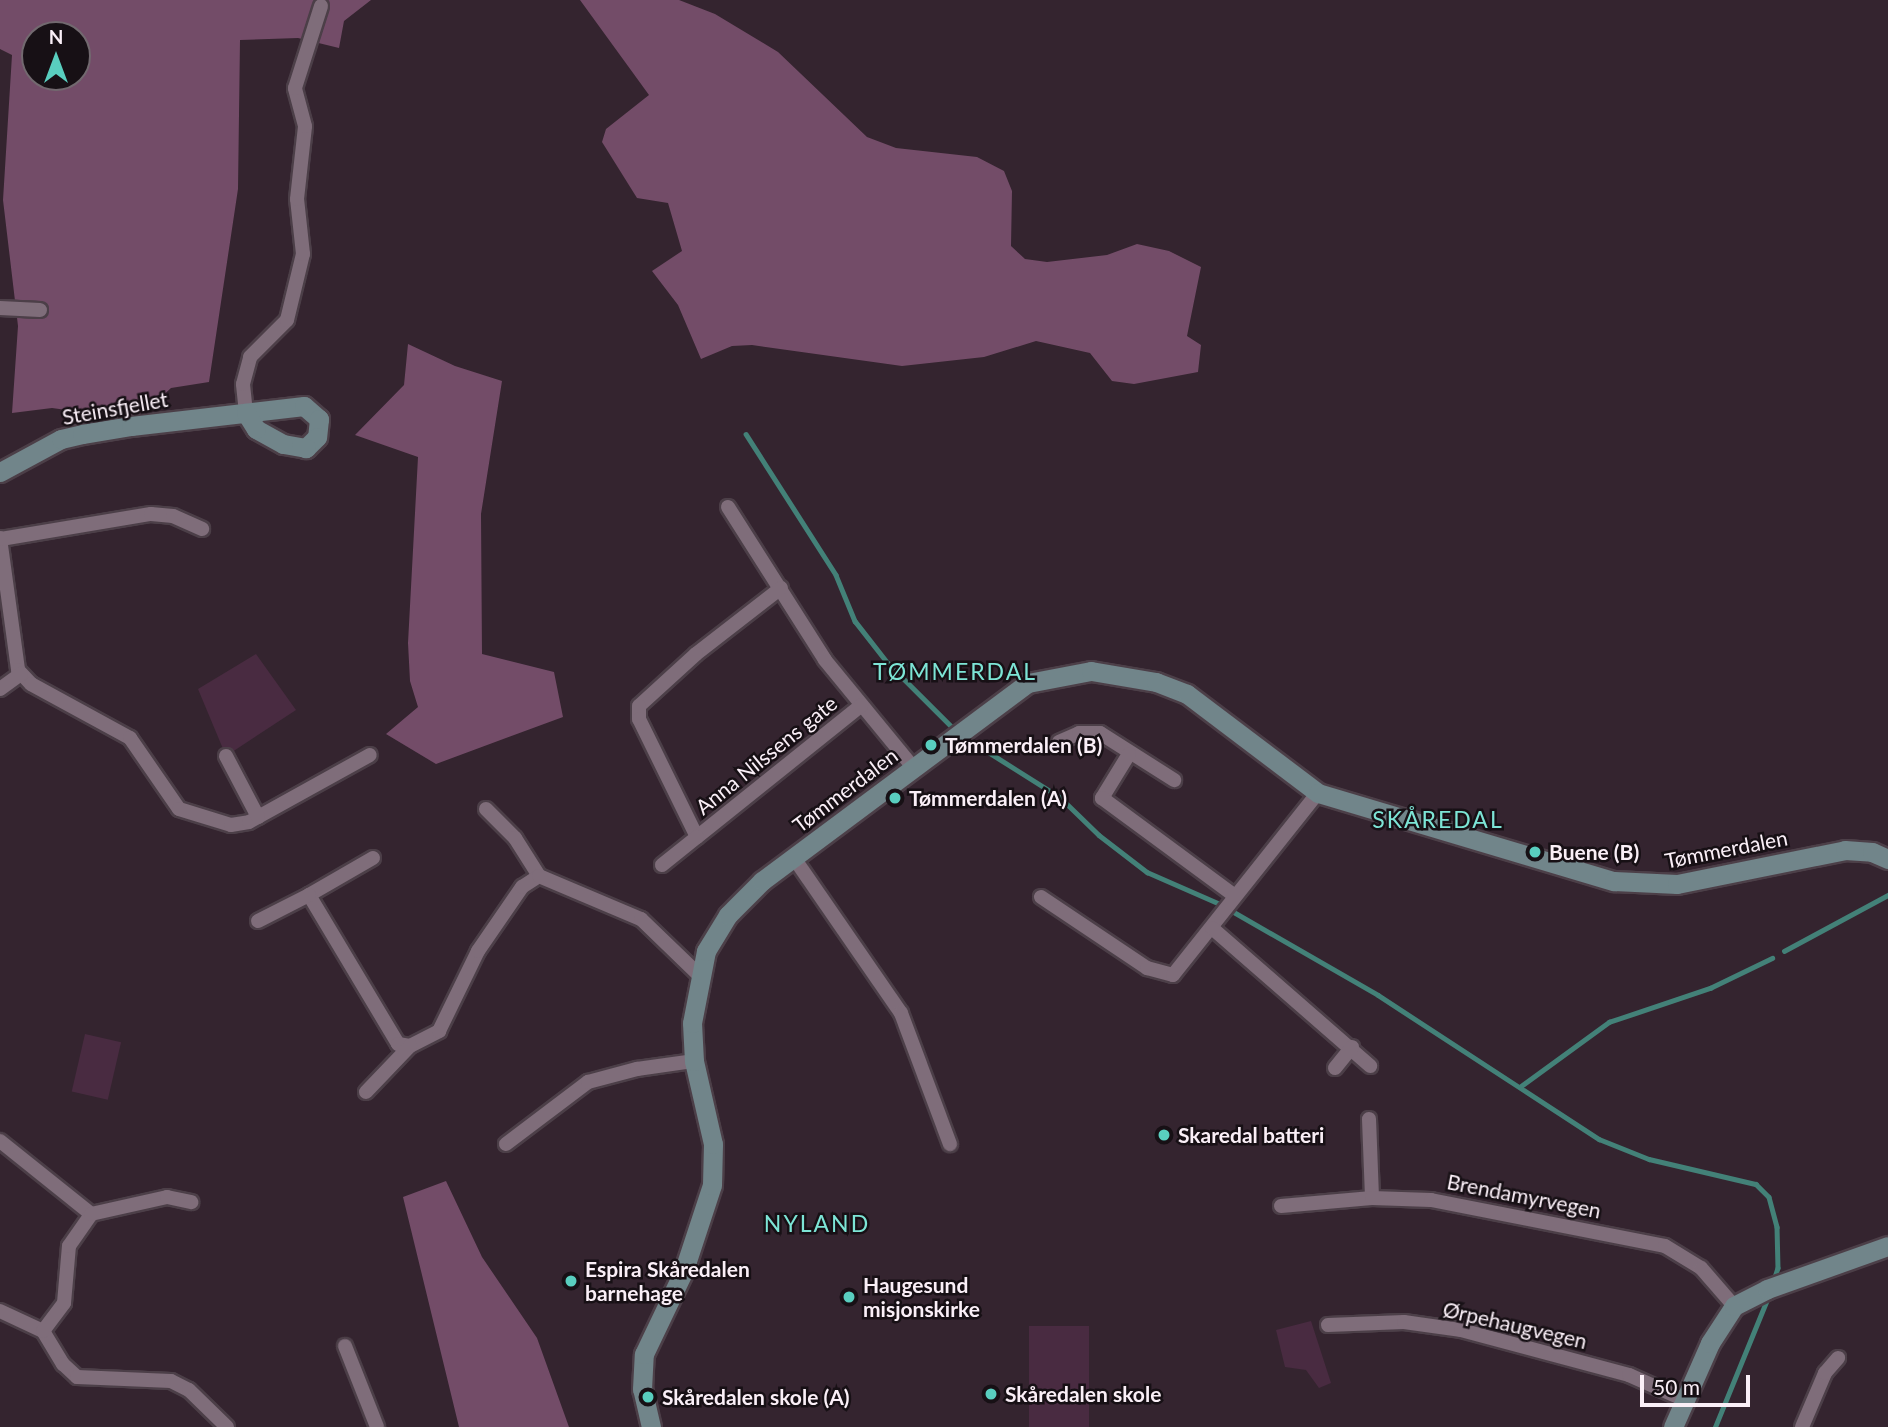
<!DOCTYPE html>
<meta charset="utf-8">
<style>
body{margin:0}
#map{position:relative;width:1888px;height:1427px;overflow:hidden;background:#34242f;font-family:Lato,sans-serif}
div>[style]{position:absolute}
.green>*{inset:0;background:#492b41;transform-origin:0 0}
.forest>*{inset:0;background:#734c68}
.stream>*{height:4.5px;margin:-2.25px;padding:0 2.25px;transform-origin:2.25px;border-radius:2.25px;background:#438178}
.roads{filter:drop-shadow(2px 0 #4c3f48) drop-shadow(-2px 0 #4c3f48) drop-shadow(0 2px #4c3f48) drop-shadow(0 -2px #4c3f48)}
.street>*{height:14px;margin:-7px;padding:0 7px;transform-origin:7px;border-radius:7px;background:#7f6d7a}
.secondary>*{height:19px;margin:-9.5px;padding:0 9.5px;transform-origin:9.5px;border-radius:9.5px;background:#71858a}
.dots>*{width:19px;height:19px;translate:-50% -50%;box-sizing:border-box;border:4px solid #171015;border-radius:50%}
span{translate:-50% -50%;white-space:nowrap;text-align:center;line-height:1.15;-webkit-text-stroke:5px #171015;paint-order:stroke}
.street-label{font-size:21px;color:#faeff7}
.poi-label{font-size:21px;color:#faeff7;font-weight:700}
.left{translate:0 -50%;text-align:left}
.neighbourhood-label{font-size:23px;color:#7de5d6;letter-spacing:2px}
.north{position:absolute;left:21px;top:21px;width:70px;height:70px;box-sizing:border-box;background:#171015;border:2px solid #72696f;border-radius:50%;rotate:0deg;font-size:19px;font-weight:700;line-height:28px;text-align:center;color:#faeff7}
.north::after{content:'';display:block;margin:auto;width:24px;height:32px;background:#59cebf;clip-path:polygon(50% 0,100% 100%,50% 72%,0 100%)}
.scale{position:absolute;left:1640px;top:1375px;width:110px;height:32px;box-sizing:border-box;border:4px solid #faeff7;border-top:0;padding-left:9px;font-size:21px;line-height:24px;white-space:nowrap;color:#faeff7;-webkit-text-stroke:5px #171015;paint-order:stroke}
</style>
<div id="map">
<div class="green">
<div style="clip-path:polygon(256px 654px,296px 710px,226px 756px,198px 689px)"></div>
<div style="left:85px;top:1034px;width:37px;height:59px;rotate:13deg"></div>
<div style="clip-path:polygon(1311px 1321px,1331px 1383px,1319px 1388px,1306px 1370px,1285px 1367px,1276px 1330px)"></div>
<div style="left:1089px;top:1326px;width:101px;height:60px;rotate:90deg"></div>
</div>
<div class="forest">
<div style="clip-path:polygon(evenodd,0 0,371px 0,344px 21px,339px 48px,298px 38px,240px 40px,238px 189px,209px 382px,171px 388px,142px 415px,136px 433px,110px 416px,52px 408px,12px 413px,18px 326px,3px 200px,12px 55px,0 49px,0 0,35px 35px,77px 35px,77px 77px,35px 77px,35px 35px)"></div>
<div style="clip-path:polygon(580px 0,679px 0,715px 14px,778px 52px,867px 137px,896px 148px,977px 157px,1004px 171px,1012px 191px,1011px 246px,1025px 259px,1047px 262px,1107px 255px,1137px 244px,1169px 251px,1201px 267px,1187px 336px,1201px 345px,1198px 372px,1134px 384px,1112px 381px,1090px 353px,1036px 341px,984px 357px,902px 366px,752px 345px,732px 346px,701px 359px,678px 305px,652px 271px,682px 251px,668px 203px,637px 198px,602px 142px,606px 129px,649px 95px)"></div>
<div style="clip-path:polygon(408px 344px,455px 366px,502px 381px,481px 514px,482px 654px,554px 672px,563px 717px,436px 764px,386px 734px,418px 707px,410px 681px,408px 643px,418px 457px,355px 435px,404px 385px)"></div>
<div style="clip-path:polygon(446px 1181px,482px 1257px,537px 1338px,569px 1427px,459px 1427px,403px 1197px)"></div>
</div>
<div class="stream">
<div style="left:746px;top:434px;width:167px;rotate:57.4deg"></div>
<div style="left:836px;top:575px;width:50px;rotate:67.6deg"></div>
<div style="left:855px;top:621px;width:52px;rotate:52deg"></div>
<div style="left:887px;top:662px;width:98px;rotate:45deg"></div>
<div style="left:963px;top:736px;width:116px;rotate:32.3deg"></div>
<div style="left:1061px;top:798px;width:53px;rotate:44.2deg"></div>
<div style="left:1099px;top:835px;width:61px;rotate:37.6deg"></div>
<div style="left:1147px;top:872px;width:80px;rotate:23.7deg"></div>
<div style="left:1220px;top:904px;width:182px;rotate:29.9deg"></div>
<div style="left:1378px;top:995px;width:264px;rotate:33.1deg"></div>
<div style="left:1599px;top:1139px;width:54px;rotate:21.8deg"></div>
<div style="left:1649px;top:1159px;width:110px;rotate:13.2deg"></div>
<div style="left:1756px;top:1184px;width:18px;rotate:45deg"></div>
<div style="left:1769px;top:1197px;width:31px;rotate:75deg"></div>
<div style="left:1777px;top:1227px;width:41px;rotate:88.6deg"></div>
<div style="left:1778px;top:1268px;width:13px;rotate:108deg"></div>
<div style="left:1784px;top:951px;width:118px;rotate:-28.3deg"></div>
<div style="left:1521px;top:1086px;width:109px;rotate:-36deg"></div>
<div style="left:1609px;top:1022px;width:107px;rotate:-18.6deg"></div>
<div style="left:1710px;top:988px;width:69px;rotate:-25.8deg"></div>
<div style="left:1715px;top:1427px;width:143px;rotate:-67.8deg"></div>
</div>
<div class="roads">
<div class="street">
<div style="left:0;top:308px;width:40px;rotate:2.9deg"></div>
<div style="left:246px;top:413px;width:29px;rotate:-96deg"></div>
<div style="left:243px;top:384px;width:28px;rotate:-75deg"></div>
<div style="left:250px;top:357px;width:52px;rotate:-45deg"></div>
<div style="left:287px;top:320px;width:68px;rotate:-76.4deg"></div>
<div style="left:303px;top:254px;width:55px;rotate:-96.2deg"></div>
<div style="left:297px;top:199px;width:73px;rotate:-83.7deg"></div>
<div style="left:305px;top:126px;width:39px;rotate:-105deg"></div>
<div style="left:295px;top:88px;width:86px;rotate:-72.4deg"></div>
<div style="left:728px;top:507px;width:181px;rotate:57.6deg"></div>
<div style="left:825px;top:660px;width:139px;rotate:50.6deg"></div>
<div style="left:0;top:538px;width:133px;rotate:82.2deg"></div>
<div style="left:18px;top:670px;width:19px;rotate:47deg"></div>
<div style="left:31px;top:684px;width:113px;rotate:28.6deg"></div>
<div style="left:130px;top:738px;width:86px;rotate:55.4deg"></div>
<div style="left:179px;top:809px;width:54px;rotate:17.1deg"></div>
<div style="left:231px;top:825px;width:18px;rotate:-9deg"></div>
<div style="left:249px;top:822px;width:138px;rotate:-29deg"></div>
<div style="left:1px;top:539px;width:152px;rotate:-9.5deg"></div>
<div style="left:151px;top:514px;width:22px;rotate:5deg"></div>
<div style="left:173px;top:516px;width:32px;rotate:24deg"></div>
<div style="left:781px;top:588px;width:108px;rotate:142.2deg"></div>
<div style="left:696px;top:654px;width:77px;rotate:137.6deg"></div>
<div style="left:639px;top:706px;width:13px;rotate:90deg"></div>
<div style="left:639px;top:719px;width:131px;rotate:63.8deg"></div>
<div style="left:697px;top:837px;width:211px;rotate:-38.7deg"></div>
<div style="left:0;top:689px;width:26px;rotate:-36deg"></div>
<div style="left:1059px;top:742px;width:22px;rotate:-24deg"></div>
<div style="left:1079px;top:733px;width:21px"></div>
<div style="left:1100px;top:733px;width:88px;rotate:32.4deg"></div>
<div style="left:1129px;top:754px;width:52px;rotate:121.5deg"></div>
<div style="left:1102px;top:798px;width:165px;rotate:36.4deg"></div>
<div style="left:226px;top:756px;width:69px;rotate:62.3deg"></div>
<div style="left:486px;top:809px;width:41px;rotate:45deg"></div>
<div style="left:515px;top:838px;width:45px;rotate:57.7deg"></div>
<div style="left:373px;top:858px;width:74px;rotate:150deg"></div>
<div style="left:309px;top:895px;width:174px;rotate:59.1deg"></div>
<div style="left:398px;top:1044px;width:12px;rotate:9deg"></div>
<div style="left:410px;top:1046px;width:33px;rotate:-27deg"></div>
<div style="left:439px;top:1031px;width:89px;rotate:-64deg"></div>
<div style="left:478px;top:951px;width:78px;rotate:-55.5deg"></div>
<div style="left:522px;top:887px;width:20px;rotate:-33deg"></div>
<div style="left:539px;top:876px;width:111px;rotate:22.9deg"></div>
<div style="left:641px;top:919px;width:79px;rotate:44deg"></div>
<div style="left:794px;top:858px;width:188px;rotate:55.4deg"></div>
<div style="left:901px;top:1013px;width:140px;rotate:69.5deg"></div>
<div style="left:662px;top:865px;width:45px;rotate:-38.7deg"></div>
<div style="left:1041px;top:897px;width:128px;rotate:33.8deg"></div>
<div style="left:1147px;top:968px;width:27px;rotate:15deg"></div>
<div style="left:1173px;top:975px;width:233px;rotate:-51.5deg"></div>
<div style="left:258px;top:921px;width:57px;rotate:-27deg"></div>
<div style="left:1212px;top:928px;width:210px;rotate:41.1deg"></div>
<div style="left:1335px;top:1068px;width:27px;rotate:-51deg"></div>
<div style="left:366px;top:1092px;width:64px;rotate:-46.3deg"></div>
<div style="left:1369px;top:1119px;width:79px;rotate:87.8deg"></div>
<div style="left:0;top:1141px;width:117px;rotate:38.7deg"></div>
<div style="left:506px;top:1144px;width:103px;rotate:-37.1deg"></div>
<div style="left:588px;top:1082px;width:51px;rotate:-14.9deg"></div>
<div style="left:637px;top:1069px;width:58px;rotate:-8deg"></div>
<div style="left:1281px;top:1206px;width:91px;rotate:-5deg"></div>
<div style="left:1372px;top:1198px;width:59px;rotate:1.9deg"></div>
<div style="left:1431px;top:1200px;width:238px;rotate:11.1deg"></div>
<div style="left:1665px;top:1246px;width:42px;rotate:31.4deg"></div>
<div style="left:1701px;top:1268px;width:50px;rotate:49deg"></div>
<div style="left:0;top:1311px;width:47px;rotate:24.9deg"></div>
<div style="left:43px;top:1331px;width:39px;rotate:59deg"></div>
<div style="left:63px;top:1364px;width:19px;rotate:43deg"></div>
<div style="left:77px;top:1377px;width:94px;rotate:2.4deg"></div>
<div style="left:171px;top:1381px;width:20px;rotate:27deg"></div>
<div style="left:189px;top:1390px;width:53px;rotate:44.2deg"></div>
<div style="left:1328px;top:1325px;width:76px;rotate:-2.3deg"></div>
<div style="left:1404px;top:1322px;width:58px;rotate:8deg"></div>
<div style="left:1461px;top:1330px;width:174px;rotate:15deg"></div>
<div style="left:1629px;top:1375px;width:61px;rotate:24.1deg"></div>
<div style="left:43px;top:1331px;width:35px;rotate:-53deg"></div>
<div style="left:64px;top:1303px;width:57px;rotate:-85deg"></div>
<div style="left:69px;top:1246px;width:39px;rotate:-55deg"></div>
<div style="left:91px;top:1214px;width:78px;rotate:-12.6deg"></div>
<div style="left:167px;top:1197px;width:25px;rotate:12deg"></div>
<div style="left:345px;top:1346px;width:87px;rotate:68.4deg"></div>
<div style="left:1802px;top:1427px;width:59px;rotate:-66.9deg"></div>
<div style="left:1825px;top:1373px;width:20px;rotate:-49deg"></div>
</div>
<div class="secondary">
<div style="left:0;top:472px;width:69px;rotate:-28.4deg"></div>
<div style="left:61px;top:439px;width:22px;rotate:-13deg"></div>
<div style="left:82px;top:434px;width:50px;rotate:-9.3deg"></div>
<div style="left:131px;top:426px;width:174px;rotate:-6.6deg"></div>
<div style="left:304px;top:406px;width:20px;rotate:41deg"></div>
<div style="left:319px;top:419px;width:18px;rotate:96deg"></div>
<div style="left:317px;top:437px;width:16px;rotate:135deg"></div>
<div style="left:306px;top:448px;width:23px;rotate:-170deg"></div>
<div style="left:283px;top:444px;width:31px;rotate:-151deg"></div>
<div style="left:256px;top:429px;width:19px;rotate:-122deg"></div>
<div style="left:651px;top:1427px;width:39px;rotate:-103deg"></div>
<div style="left:642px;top:1389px;width:35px;rotate:-87deg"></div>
<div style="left:644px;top:1354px;width:93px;rotate:-64.5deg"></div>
<div style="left:684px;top:1270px;width:89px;rotate:-71.8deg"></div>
<div style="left:712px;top:1185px;width:41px;rotate:-88.6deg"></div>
<div style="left:713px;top:1144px;width:85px;rotate:-102.9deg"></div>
<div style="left:694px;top:1061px;width:38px;rotate:-93deg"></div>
<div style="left:692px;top:1023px;width:73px;rotate:-79deg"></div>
<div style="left:706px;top:951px;width:42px;rotate:-58.6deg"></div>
<div style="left:728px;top:915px;width:48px;rotate:-45deg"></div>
<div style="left:762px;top:881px;width:332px;rotate:-36.7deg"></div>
<div style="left:1028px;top:683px;width:64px;rotate:-10.8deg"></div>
<div style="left:1091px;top:671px;width:66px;rotate:9.6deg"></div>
<div style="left:1156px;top:682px;width:33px;rotate:21deg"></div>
<div style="left:1187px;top:694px;width:164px;rotate:37.1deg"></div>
<div style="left:1318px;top:793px;width:309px;rotate:16.6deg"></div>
<div style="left:1614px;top:881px;width:63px;rotate:2.7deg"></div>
<div style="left:1677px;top:884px;width:171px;rotate:-11.4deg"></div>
<div style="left:1845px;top:850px;width:27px;rotate:4deg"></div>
<div style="left:1872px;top:852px;width:17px;rotate:24deg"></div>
<div style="left:1673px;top:1427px;width:92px;rotate:-66.2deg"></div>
<div style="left:1710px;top:1343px;width:44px;rotate:-57deg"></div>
<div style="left:1734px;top:1306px;width:37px;rotate:-27deg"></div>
<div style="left:1767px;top:1289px;width:128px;rotate:-19.6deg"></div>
</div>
</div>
<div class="dots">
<div style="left:931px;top:745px;background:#59cebf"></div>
<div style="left:895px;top:798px;background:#59cebf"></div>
<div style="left:1535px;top:852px;background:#59cebf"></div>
<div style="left:1164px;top:1135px;background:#59cebf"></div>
<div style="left:571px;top:1281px;background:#59cebf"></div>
<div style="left:849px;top:1297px;background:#59cebf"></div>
<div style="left:991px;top:1394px;background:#59cebf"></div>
<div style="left:648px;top:1397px;background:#59cebf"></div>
</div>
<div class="street-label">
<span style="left:115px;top:408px;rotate:-10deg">Steinsfjellet</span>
<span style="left:766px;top:755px;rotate:-39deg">Anna Nilssens gate</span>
<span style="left:845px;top:790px;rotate:-37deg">Tømmerdalen</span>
<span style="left:1726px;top:849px;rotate:-11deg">Tømmerdalen</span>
<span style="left:1524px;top:1196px;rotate:11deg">Brendamyrvegen</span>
<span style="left:1515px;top:1325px;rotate:13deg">Ørpehaugvegen</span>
</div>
<div class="poi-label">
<span class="left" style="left:945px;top:745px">Tømmerdalen (B)</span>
<span class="left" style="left:909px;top:798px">Tømmerdalen (A)</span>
<span class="left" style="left:1549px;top:852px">Buene (B)</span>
<span class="left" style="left:1178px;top:1135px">Skaredal batteri</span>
<span class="left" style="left:585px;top:1281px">Espira Skåredalen<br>barnehage</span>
<span class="left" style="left:863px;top:1297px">Haugesund<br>misjonskirke</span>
<span class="left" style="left:1005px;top:1394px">Skåredalen skole</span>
<span class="left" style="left:662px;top:1397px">Skåredalen skole (A)</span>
</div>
<div class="neighbourhood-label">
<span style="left:955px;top:671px">TØMMERDAL</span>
<span style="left:1438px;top:819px">SKÅREDAL</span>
<span style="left:817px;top:1223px">NYLAND</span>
</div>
<div class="north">N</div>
<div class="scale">50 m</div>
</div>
